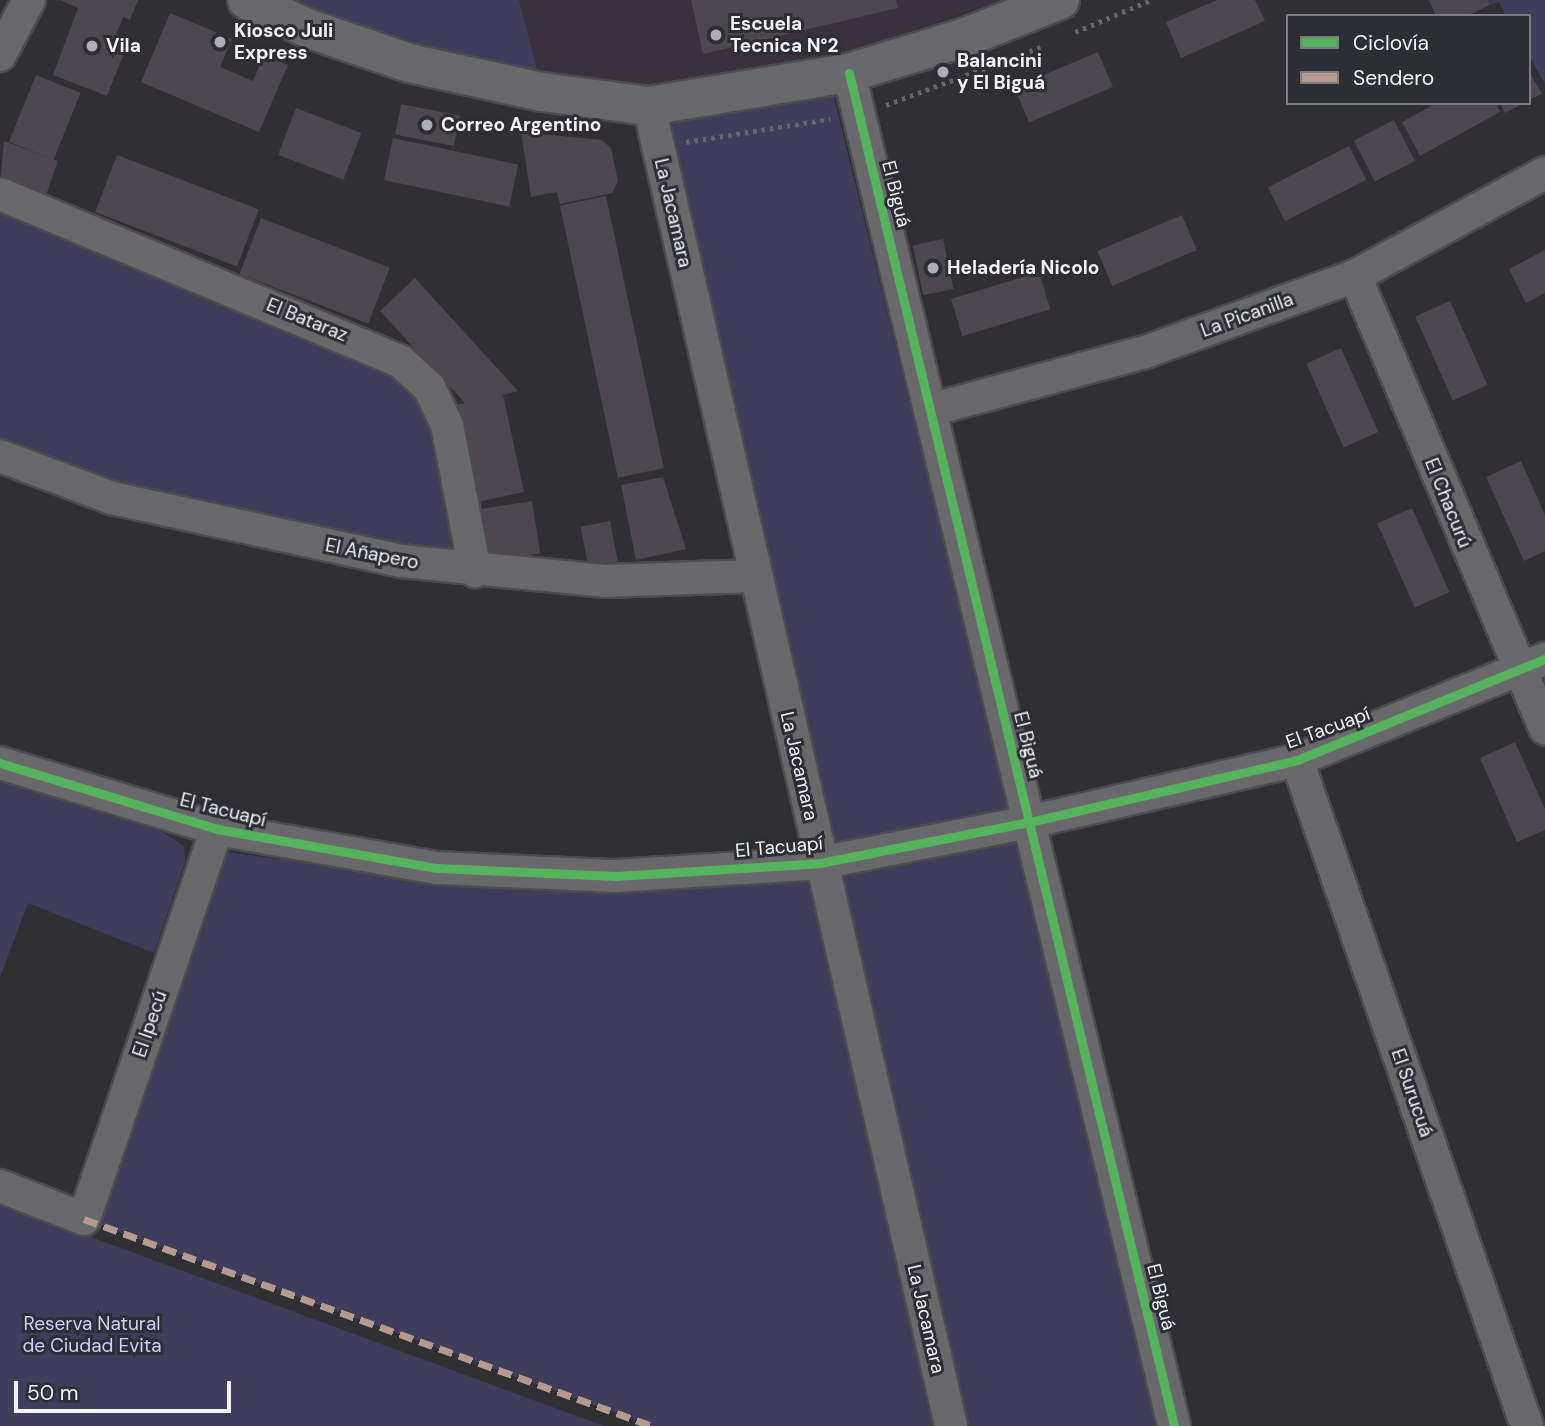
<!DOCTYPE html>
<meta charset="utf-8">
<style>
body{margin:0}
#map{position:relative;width:1545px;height:1426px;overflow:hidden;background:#2f2f34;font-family:"DM Sans",sans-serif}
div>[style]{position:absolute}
.education>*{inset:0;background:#3b303d}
.green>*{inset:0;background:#3f3d5b}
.building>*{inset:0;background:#4d4750;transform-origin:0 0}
.path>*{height:4.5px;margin-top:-2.25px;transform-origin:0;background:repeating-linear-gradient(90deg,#66666b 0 3.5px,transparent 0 8.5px)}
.roads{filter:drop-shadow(2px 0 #4c4c50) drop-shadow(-2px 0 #4c4c50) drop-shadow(0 2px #4c4c50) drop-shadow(0 -2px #4c4c50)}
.minor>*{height:32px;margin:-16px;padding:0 16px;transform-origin:16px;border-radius:16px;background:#69696c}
.tertiary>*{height:38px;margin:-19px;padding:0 19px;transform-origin:19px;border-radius:19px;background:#69696c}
.quiet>*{height:7px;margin-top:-3.5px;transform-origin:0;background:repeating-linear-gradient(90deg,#b69a8f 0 14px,transparent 0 21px)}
.cycleway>*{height:9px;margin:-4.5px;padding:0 4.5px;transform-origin:4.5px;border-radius:4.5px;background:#56b35d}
.dots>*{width:19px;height:19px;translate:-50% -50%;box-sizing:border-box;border:4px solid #2d2d36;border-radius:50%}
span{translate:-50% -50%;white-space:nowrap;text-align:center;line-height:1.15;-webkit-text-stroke:6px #2d2d36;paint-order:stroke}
.poi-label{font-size:19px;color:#f2f2f8;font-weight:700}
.left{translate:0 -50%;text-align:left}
.street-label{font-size:19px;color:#f2f2f8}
.park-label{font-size:19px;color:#d1d0fb}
.legend{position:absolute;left:1286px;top:14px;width:245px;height:91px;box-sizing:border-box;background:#2d2d36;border:2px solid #7c7c84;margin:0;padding:9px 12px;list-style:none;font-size:21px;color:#f2f2f8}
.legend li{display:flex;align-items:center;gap:14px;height:35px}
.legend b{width:35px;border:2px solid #7c7c84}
.scale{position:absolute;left:14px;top:1381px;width:217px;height:32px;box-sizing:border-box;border:4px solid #f2f2f8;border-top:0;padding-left:9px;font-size:21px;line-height:24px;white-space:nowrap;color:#f2f2f8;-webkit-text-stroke:5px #2d2d36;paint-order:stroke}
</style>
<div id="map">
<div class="education">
<div style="clip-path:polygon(519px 0,1002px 0,845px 53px,647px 85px,538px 72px)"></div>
</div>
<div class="green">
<div style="clip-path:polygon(285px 0,519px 0,538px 72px,416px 49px)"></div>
<div style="clip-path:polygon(1488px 0,1545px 0,1545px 84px,1529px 56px,1529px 16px,1506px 16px,1499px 2px,1490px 5px)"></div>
<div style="clip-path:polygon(833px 94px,1009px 805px,1004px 811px,836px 842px,667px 123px)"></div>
<div style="clip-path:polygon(0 205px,391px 372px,417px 395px,435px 429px,452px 551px,402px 547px,119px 485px,0 443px)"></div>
<div style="clip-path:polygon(0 782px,163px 832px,184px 846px,185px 862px,154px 953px,28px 903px,0 977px)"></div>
<div style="clip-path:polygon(1014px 841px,1019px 844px,1160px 1426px,964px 1426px,841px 878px)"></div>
<div style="clip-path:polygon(226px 852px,441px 880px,805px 879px,813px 888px,935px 1426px,652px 1426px,91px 1222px,219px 855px)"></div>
<div style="clip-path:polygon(0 1202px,80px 1233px,604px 1426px,0 1426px)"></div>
</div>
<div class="building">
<div style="clip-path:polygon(60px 0,138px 0,130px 20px,123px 17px,113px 43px,126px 48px,107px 96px,53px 75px,78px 8px)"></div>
<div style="clip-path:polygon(691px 0,896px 0,898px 8px,703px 54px)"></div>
<div style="clip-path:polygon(1217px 0,1255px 0,1265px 21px,1181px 58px,1166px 22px)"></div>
<div style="clip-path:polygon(1429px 0,1488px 0,1490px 5px,1467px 16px,1436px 16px)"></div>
<div style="clip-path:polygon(170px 13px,232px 39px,220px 67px,253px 81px,264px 55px,288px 65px,259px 132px,141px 82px)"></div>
<div style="left:1098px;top:52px;width:38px;height:91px;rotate:67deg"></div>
<div style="clip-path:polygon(1529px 71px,1542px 94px,1529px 100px)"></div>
<div style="left:36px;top:75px;width:48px;height:72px;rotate:22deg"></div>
<div style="clip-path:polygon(1436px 103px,1496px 103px,1500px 112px,1420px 156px,1402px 122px)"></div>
<div style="clip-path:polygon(1500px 103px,1524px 103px,1505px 113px)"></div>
<div style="left:401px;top:104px;width:60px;height:31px;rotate:11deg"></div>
<div style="left:296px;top:108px;width:70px;height:50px;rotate:21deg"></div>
<div style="left:1394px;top:120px;width:46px;height:45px;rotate:63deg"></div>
<div style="clip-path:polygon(521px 132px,602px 140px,611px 148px,618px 181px,612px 193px,560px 204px,557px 192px,531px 197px)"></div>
<div style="left:393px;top:138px;width:128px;height:43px;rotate:12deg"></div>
<div style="clip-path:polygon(4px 141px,58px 161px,44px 201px,0 185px)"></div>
<div style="left:1349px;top:146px;width:38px;height:91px;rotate:63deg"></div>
<div style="left:117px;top:155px;width:152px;height:61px;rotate:21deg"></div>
<div style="left:606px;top:196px;width:278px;height:47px;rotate:78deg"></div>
<div style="left:1182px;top:215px;width:38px;height:92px;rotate:67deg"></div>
<div style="left:261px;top:218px;width:138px;height:60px;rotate:21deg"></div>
<div style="left:943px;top:239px;width:51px;height:31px;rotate:78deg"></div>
<div style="clip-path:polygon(1545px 250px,1545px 293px,1526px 303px,1509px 269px)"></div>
<div style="left:1039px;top:272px;width:39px;height:92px;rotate:73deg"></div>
<div style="clip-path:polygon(415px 278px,518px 391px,503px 395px,524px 492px,473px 503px,451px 406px,465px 403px,380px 311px)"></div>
<div style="left:1450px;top:301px;width:92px;height:38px;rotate:66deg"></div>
<div style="left:1341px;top:348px;width:92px;height:38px;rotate:66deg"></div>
<div style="clip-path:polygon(1521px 461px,1545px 515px,1545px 551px,1524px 561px,1486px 477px)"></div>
<div style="clip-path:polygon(663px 477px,686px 549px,636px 560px,621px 485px)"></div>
<div style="left:532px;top:501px;width:53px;height:55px;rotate:81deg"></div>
<div style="left:1412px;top:508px;width:92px;height:38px;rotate:66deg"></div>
<div style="left:610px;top:521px;width:41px;height:30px;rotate:79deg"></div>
<div style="clip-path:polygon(1515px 742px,1545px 809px,1545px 830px,1517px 842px,1480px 758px)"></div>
</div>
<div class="path">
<div style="left:1075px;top:32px;width:82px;rotate:-22.8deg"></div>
<div style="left:886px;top:105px;width:165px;rotate:-20.5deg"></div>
<div style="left:686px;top:142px;width:146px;rotate:-9.1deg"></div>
</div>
<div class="roads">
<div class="minor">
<div style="left:0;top:55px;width:62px;rotate:-62.2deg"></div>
<div style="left:849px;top:73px;width:1391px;rotate:76.49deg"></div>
<div style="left:649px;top:106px;width:1354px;rotate:77.11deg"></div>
<div style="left:0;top:194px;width:435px;rotate:22.7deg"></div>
<div style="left:401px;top:362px;width:38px;rotate:42deg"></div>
<div style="left:429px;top:387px;width:42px;rotate:64.7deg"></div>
<div style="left:447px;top:425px;width:149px;rotate:79.1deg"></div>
<div style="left:1355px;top:276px;width:491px;rotate:67.2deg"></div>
<div style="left:930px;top:410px;width:223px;rotate:-15.1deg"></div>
<div style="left:1145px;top:352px;width:223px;rotate:-19.9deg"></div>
<div style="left:1355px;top:276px;width:216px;rotate:-28.5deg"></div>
<div style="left:0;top:456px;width:120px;rotate:20.6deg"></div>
<div style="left:112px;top:498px;width:296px;rotate:12.3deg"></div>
<div style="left:401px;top:561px;width:204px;rotate:5.6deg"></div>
<div style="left:604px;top:581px;width:152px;rotate:-1.9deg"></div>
<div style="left:1297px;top:760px;width:705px;rotate:70.95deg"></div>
<div style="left:0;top:763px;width:227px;rotate:16.9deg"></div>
<div style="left:217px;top:829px;width:223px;rotate:10.1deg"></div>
<div style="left:437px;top:868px;width:179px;rotate:2.6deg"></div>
<div style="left:616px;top:876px;width:204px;rotate:-3.6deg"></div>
<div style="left:820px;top:863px;width:213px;rotate:-11.1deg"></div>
<div style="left:1029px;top:822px;width:275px;rotate:-13deg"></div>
<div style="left:1297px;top:760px;width:268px;rotate:-22.2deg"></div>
<div style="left:0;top:1186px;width:90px;rotate:21.4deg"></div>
<div style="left:84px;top:1219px;width:412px;rotate:-71.2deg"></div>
</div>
<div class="tertiary">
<div style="left:247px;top:0;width:66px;rotate:25deg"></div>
<div style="left:307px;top:28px;width:108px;rotate:18.9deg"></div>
<div style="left:409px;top:63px;width:136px;rotate:12.3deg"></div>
<div style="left:542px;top:92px;width:108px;rotate:7.5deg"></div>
<div style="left:649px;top:106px;width:203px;rotate:-9.4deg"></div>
<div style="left:849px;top:73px;width:122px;rotate:-17.1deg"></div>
<div style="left:966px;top:37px;width:101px;rotate:-21.5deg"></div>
</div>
</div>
<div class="quiet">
<div style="left:84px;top:1219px;width:605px;rotate:20.02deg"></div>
</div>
<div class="cycleway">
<div style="left:849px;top:73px;width:1391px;rotate:76.49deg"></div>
<div style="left:0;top:763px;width:227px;rotate:16.9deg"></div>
<div style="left:217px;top:829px;width:223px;rotate:10.1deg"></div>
<div style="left:437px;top:868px;width:179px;rotate:2.6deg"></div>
<div style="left:616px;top:876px;width:204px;rotate:-3.6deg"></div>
<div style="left:820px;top:863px;width:213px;rotate:-11.1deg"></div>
<div style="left:1029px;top:822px;width:275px;rotate:-13deg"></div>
<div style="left:1297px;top:760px;width:268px;rotate:-22.2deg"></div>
</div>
<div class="dots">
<div style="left:716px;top:35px;background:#aeaeb3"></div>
<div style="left:220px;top:42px;background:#aeaeb3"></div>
<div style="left:92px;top:46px;background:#aeaeb3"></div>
<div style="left:943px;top:72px;background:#aeaeb3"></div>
<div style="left:427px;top:125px;background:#aeaeb3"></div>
<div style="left:933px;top:268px;background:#aeaeb3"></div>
</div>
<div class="poi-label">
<span class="left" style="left:730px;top:35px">Escuela<br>Tecnica N°2</span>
<span class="left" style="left:234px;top:42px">Kiosco Juli<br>Express</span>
<span class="left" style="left:106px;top:46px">Vila</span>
<span class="left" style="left:957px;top:72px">Balancini<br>y El Biguá</span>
<span class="left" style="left:441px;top:125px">Correo Argentino</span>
<span class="left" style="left:947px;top:268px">Heladería Nicolo</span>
</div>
<div class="street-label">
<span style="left:896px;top:194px;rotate:76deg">El Biguá</span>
<span style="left:673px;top:213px;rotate:77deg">La Jacamara</span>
<span style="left:1247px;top:315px;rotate:-20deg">La Picanilla</span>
<span style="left:307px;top:320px;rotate:22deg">El Bataraz</span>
<span style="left:1448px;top:503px;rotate:68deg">El Chacurú</span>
<span style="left:372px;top:554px;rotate:11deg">El Añapero</span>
<span style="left:1328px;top:728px;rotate:-20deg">El Tacuapí</span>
<span style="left:1028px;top:745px;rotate:76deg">El Biguá</span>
<span style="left:799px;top:766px;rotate:77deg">La Jacamara</span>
<span style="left:223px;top:810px;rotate:14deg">El Tacuapí</span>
<span style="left:779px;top:847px;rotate:-5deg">El Tacuapí</span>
<span style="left:150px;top:1024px;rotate:-71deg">El Ipecú</span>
<span style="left:1412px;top:1093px;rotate:71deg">El Surucuá</span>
<span style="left:1161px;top:1297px;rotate:76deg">El Biguá</span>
<span style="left:926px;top:1319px;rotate:77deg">La Jacamara</span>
</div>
<div class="park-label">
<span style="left:92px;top:1335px">Reserva Natural<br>de Ciudad Evita</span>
</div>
<ul class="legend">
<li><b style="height:9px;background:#56b35d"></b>Ciclovía</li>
<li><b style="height:9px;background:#b69a8f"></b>Sendero</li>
</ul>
<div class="scale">50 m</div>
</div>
